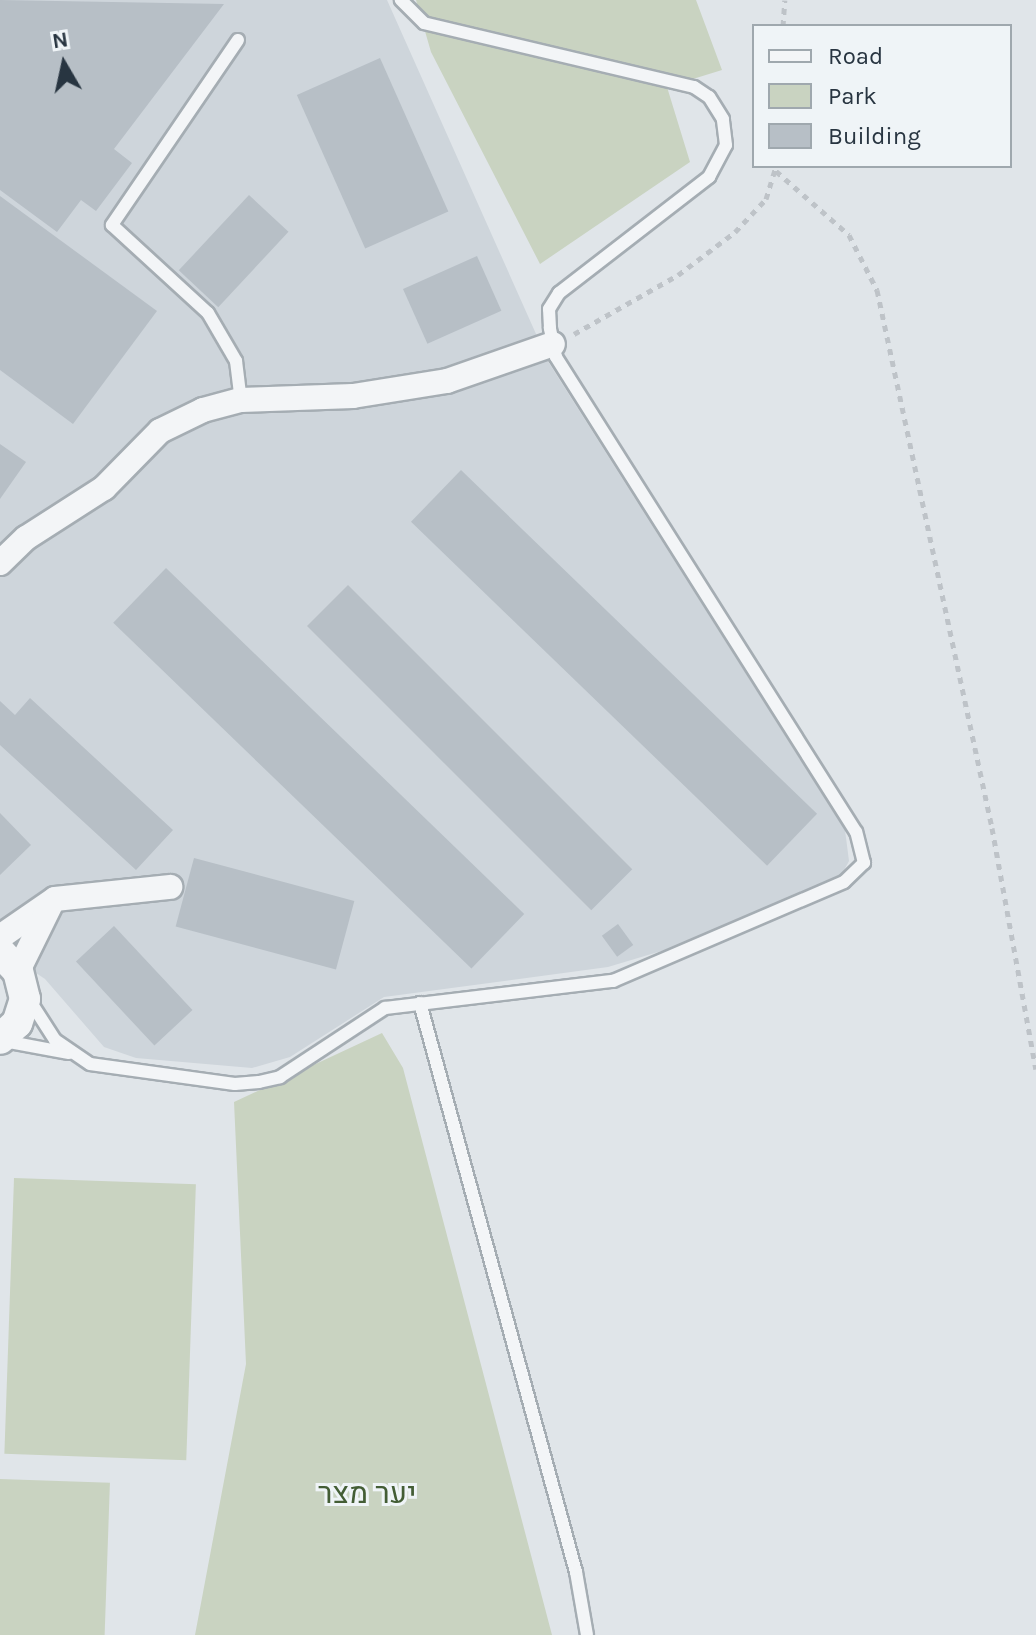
<!DOCTYPE html>
<meta charset="utf-8">
<style>
body{margin:0}
#map{position:relative;width:1036px;height:1635px;overflow:hidden;background:#e0e5e9;font-family:Karla,Heebo,sans-serif}
div>[style]{position:absolute}
.built>*{inset:0;background:#ced5db}
.green>*{inset:0;background:#c9d3c1;transform-origin:0 0}
.building>*{inset:0;background:#b7bfc6;transform-origin:0 0}
.path>*{height:5px;margin-top:-2.5px;transform-origin:0;background:repeating-linear-gradient(90deg,#bec3c8 0 6px,transparent 0 12px)}
.roads{filter:drop-shadow(2px 0 #a5adb3) drop-shadow(-2px 0 #a5adb3) drop-shadow(0 2px #a5adb3) drop-shadow(0 -2px #a5adb3)}
.service>*{height:12px;margin:-6px;padding:0 6px;transform-origin:6px;border-radius:6px;background:#f3f5f7}
.minor>*{height:24px;margin:-12px;padding:0 12px;transform-origin:12px;border-radius:12px;background:#f3f5f7}
.tertiary>*{height:30px;margin:-15px;padding:0 15px;transform-origin:15px;border-radius:15px;background:#f3f5f7}
span{translate:-50% -50%;white-space:nowrap;text-align:center;line-height:1.15;-webkit-text-stroke:6px #eff4f7;paint-order:stroke}
.park-label{font-size:30px;color:#435d35}
.legend{position:absolute;left:752px;top:24px;width:260px;height:144px;box-sizing:border-box;background:#eff4f7;border:2px solid #9fa8ae;margin:0;padding:10px 14px;list-style:none;font-size:24px;color:#283541}
.legend li{display:flex;align-items:center;gap:16px;height:40px}
.legend b{width:40px;border:2px solid #9fa8ae}
.north{position:absolute;left:24px;top:24px;width:80px;height:80px;-webkit-text-stroke:6px #eff4f7;paint-order:stroke;rotate:351deg;font-size:22px;font-weight:700;line-height:32px;text-align:center;color:#283541}
.north::after{content:'';display:block;margin:auto;width:28px;height:36px;background:#283541;clip-path:polygon(50% 0,100% 100%,50% 72%,0 100%)}
</style>
<div id="map">
<div class="built">
<div style="clip-path:polygon(0 0,387px 0,549px 363px,845px 830px,849px 861px,842px 874px,688px 943px,608px 967px,384px 997px,290px 1057px,252px 1068px,136px 1058px,104px 1047px,45px 979px,0 949px)"></div>
</div>
<div class="green">
<div style="clip-path:polygon(416px 0,696px 0,722px 70px,667px 87px,690px 162px,540px 264px,431px 52px)"></div>
<div style="clip-path:polygon(382px 1033px,403px 1068px,552px 1635px,195px 1635px,246px 1364px,234px 1102px)"></div>
<div style="left:14px;top:1178px;width:182px;height:276px;rotate:2deg"></div>
<div style="left:0;top:1479px;width:110px;height:156px;rotate:2deg"></div>
</div>
<div class="building">
<div style="clip-path:polygon(0 0,224px 4px,114px 149px,132px 163px,96px 211px,81px 200px,57px 232px,0 190px)"></div>
<div style="left:380px;top:58px;width:168px;height:91px;rotate:66deg"></div>
<div style="left:249px;top:195px;width:54px;height:103px;rotate:43deg"></div>
<div style="clip-path:polygon(0 196px,157px 311px,73px 424px,0 370px)"></div>
<div style="left:477px;top:256px;width:60px;height:81px;rotate:66deg"></div>
<div style="clip-path:polygon(0 444px,26px 462px,0 499px)"></div>
<div style="left:461px;top:470px;width:495px;height:72px;rotate:44deg"></div>
<div style="left:166px;top:568px;width:498px;height:76px;rotate:44deg"></div>
<div style="left:348px;top:585px;width:402px;height:58px;rotate:45deg"></div>
<div style="clip-path:polygon(30px 698px,173px 830px,136px 870px,0 745px,0 701px,15px 715px)"></div>
<div style="clip-path:polygon(0 813px,31px 845px,0 875px)"></div>
<div style="left:194px;top:858px;width:166px;height:71px;rotate:15deg"></div>
<div style="left:618px;top:924px;width:26px;height:20px;rotate:54deg"></div>
<div style="left:114px;top:926px;width:115px;height:52px;rotate:47deg"></div>
</div>
<div class="path">
<div style="left:783px;top:26px;width:26px;rotate:-86deg"></div>
<div style="left:776px;top:171px;width:97px;rotate:41.2deg"></div>
<div style="left:849px;top:235px;width:62px;rotate:63deg"></div>
<div style="left:877px;top:290px;width:550px;rotate:77.93deg"></div>
<div style="left:992px;top:828px;width:245px;rotate:79.7deg"></div>
<div style="left:574px;top:334px;width:120px;rotate:-29.6deg"></div>
<div style="left:678px;top:275px;width:71px;rotate:-37deg"></div>
<div style="left:735px;top:232px;width:45px;rotate:-46.8deg"></div>
<div style="left:766px;top:199px;width:34px;rotate:-73deg"></div>
</div>
<div class="roads">
<div class="service">
<div style="left:238px;top:40px;width:224px;rotate:124.3deg"></div>
<div style="left:112px;top:225px;width:130px;rotate:42.5deg"></div>
<div style="left:208px;top:313px;width:56px;rotate:59.7deg"></div>
<div style="left:236px;top:361px;width:39px;rotate:83deg"></div>
<div style="left:30px;top:1001px;width:46px;rotate:57.3deg"></div>
<div style="left:55px;top:1040px;width:42px;rotate:34.4deg"></div>
<div style="left:90px;top:1064px;width:146px;rotate:7.9deg"></div>
<div style="left:235px;top:1084px;width:24px;rotate:-5deg"></div>
<div style="left:259px;top:1082px;width:22px;rotate:-13deg"></div>
<div style="left:280px;top:1077px;width:126px;rotate:-33.3deg"></div>
<div style="left:385px;top:1008px;width:230px;rotate:-6.8deg"></div>
<div style="left:613px;top:981px;width:251px;rotate:-23.2deg"></div>
<div style="left:844px;top:882px;width:28px;rotate:-44deg"></div>
<div style="left:864px;top:863px;width:32px;rotate:-104deg"></div>
<div style="left:856px;top:832px;width:562px;rotate:-122.28deg"></div>
<div style="left:556px;top:357px;width:30px;rotate:-102deg"></div>
<div style="left:550px;top:328px;width:19px;rotate:-93deg"></div>
<div style="left:549px;top:309px;width:19px;rotate:-58deg"></div>
<div style="left:559px;top:293px;width:190px;rotate:-37.7deg"></div>
<div style="left:709px;top:177px;width:36px;rotate:-62deg"></div>
<div style="left:726px;top:145px;width:26px;rotate:-97deg"></div>
<div style="left:723px;top:119px;width:26px;rotate:-122deg"></div>
<div style="left:709px;top:97px;width:18px;rotate:-146deg"></div>
<div style="left:694px;top:87px;width:277px;rotate:-166.7deg"></div>
<div style="left:424px;top:23px;width:33px;rotate:-135deg"></div>
<div style="left:420px;top:1003px;width:590px;rotate:74.67deg"></div>
<div style="left:576px;top:1572px;width:64px;rotate:80.1deg"></div>
<div style="left:4px;top:1041px;width:66px;rotate:10.5deg"></div>
</div>
<div class="minor">
<div style="left:0;top:563px;width:36px;rotate:-44deg"></div>
<div style="left:26px;top:538px;width:93px;rotate:-32.7deg"></div>
<div style="left:104px;top:488px;width:80px;rotate:-45.5deg"></div>
<div style="left:160px;top:431px;width:48px;rotate:-26deg"></div>
<div style="left:203px;top:410px;width:39px;rotate:-15deg"></div>
<div style="left:241px;top:400px;width:112px;rotate:-2deg"></div>
<div style="left:353px;top:396px;width:95px;rotate:-9.1deg"></div>
<div style="left:447px;top:381px;width:112px;rotate:-19.2deg"></div>
<div style="left:0;top:937px;width:67px;rotate:-34.6deg"></div>
<div style="left:55px;top:899px;width:116px;rotate:-6deg"></div>
<div style="left:18px;top:971px;width:75px;rotate:-63.8deg"></div>
</div>
<div class="tertiary">
<div style="left:0;top:952px;width:26px;rotate:47deg"></div>
<div style="left:18px;top:971px;width:29px;rotate:76deg"></div>
<div style="left:25px;top:999px;width:25px;rotate:108deg"></div>
<div style="left:17px;top:1023px;width:23px;rotate:137deg"></div>
</div>
</div>
<div class="park-label">
<span style="left:367px;top:1493px">יער מצר</span>
</div>
<ul class="legend">
<li><b style="height:10px;background:#f3f5f7"></b>Road</li>
<li><b style="height:22px;background:#c9d3c1"></b>Park</li>
<li><b style="height:22px;background:#b7bfc6"></b>Building</li>
</ul>
<div class="north">N</div>
</div>
